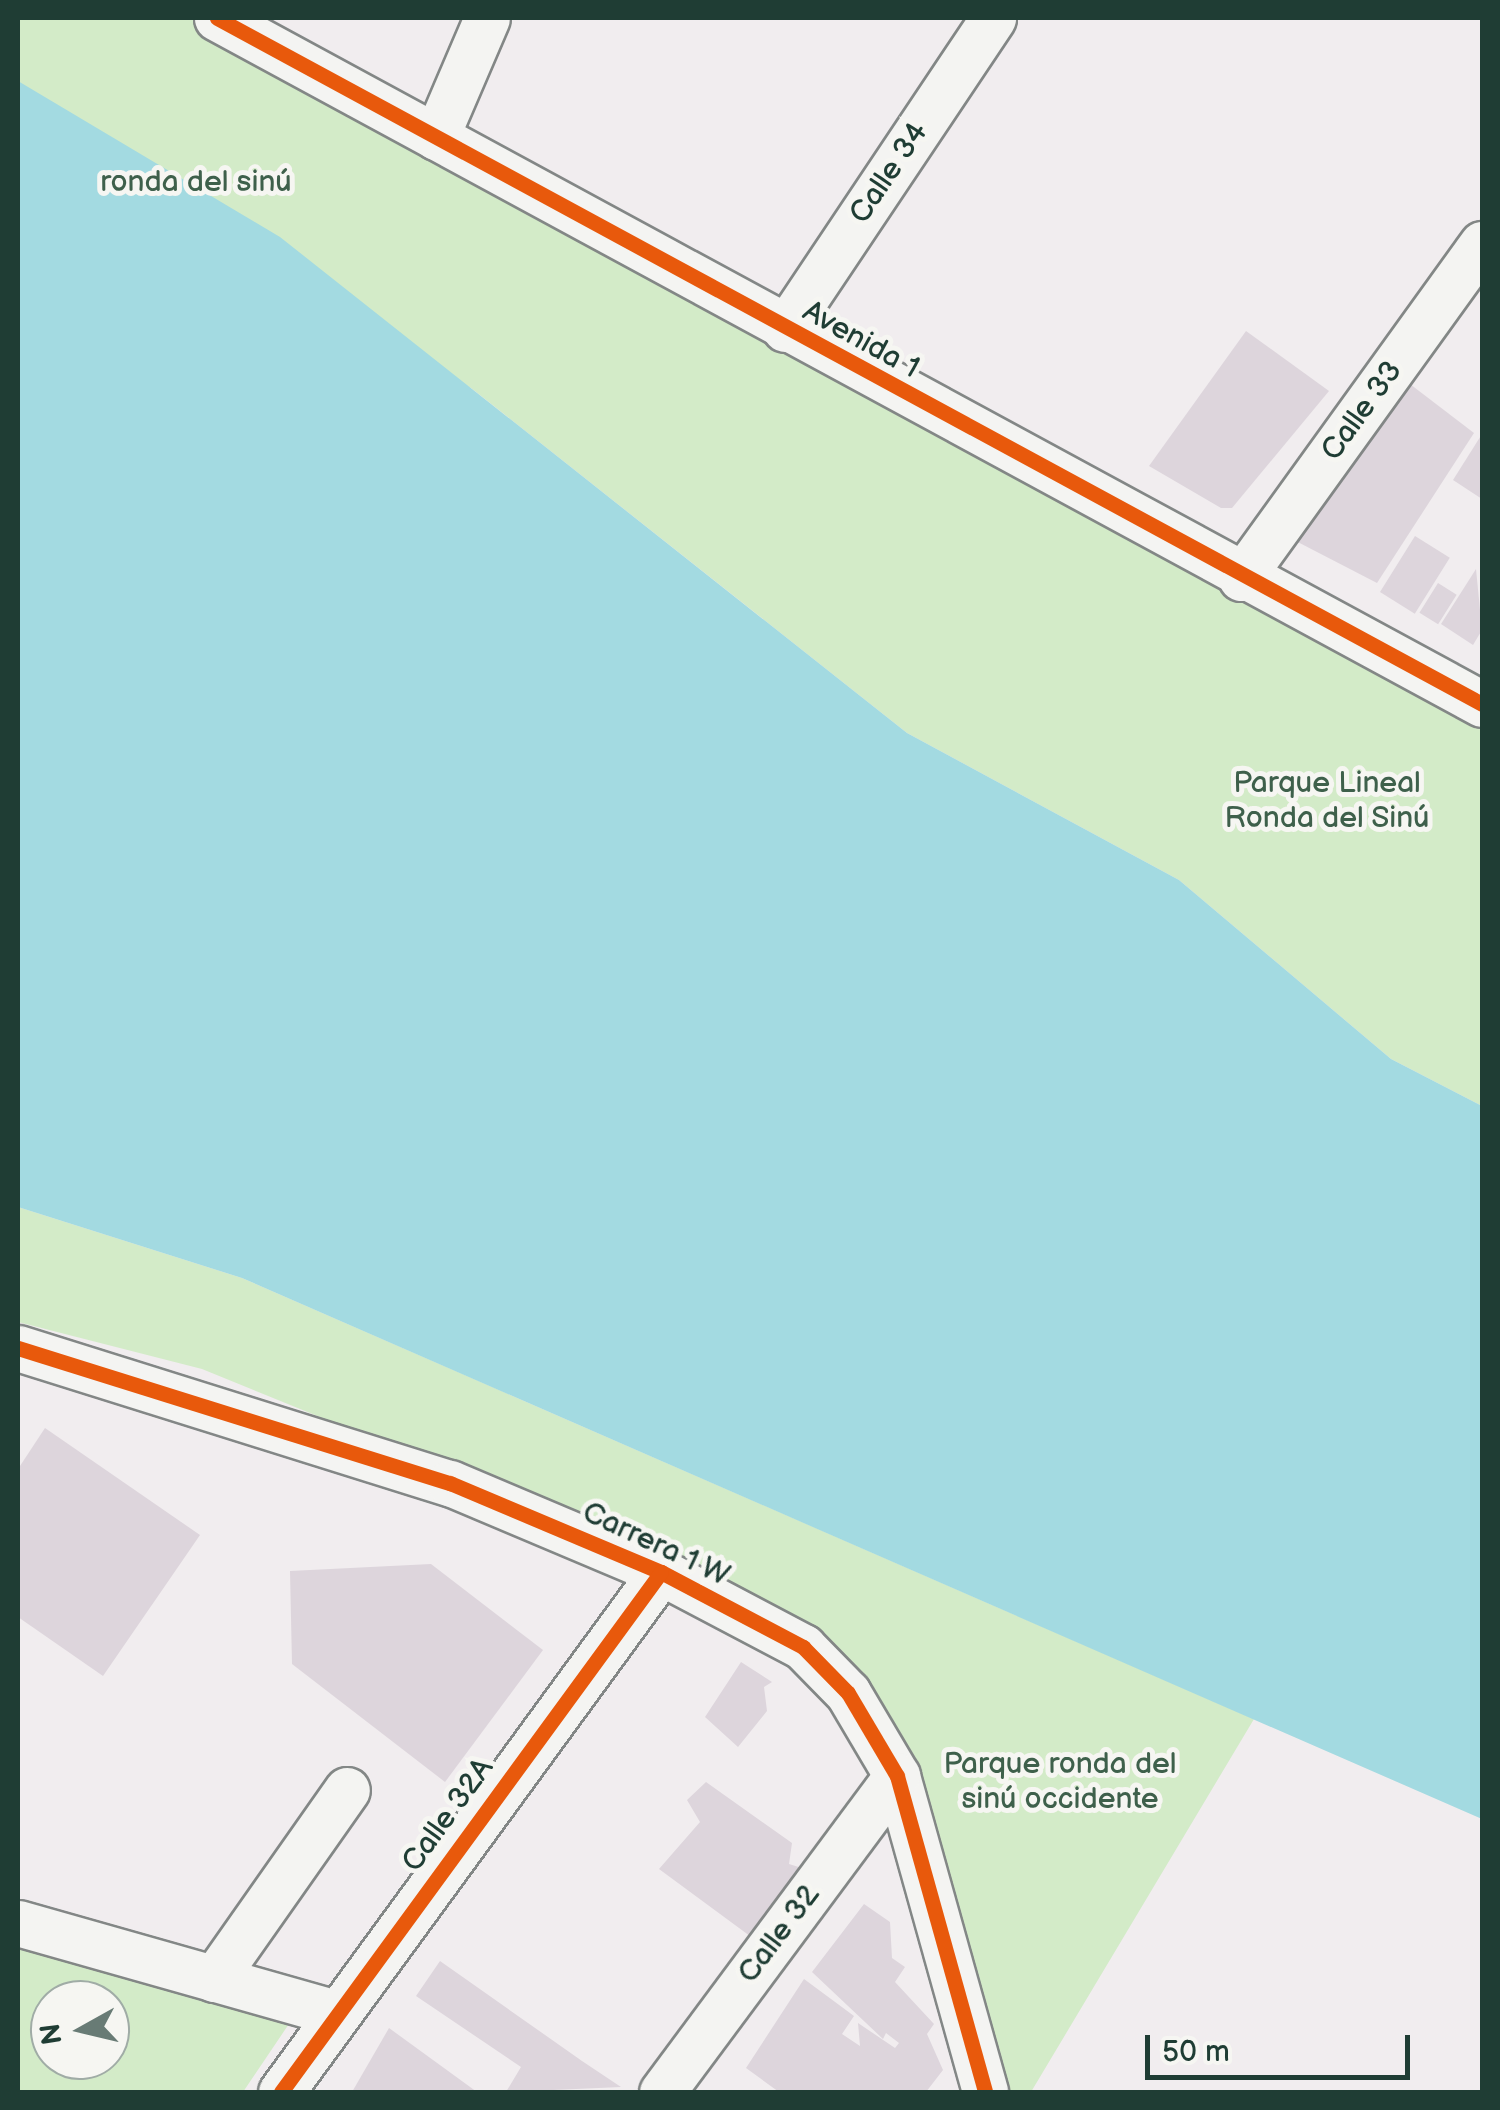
<!DOCTYPE html>
<meta charset="utf-8">
<style>
body{margin:0}
#map{position:relative;width:1500px;height:2110px;overflow:hidden;background:#f1edef;font-family:"Balsamiq Sans",sans-serif}
div>[style]{position:absolute}
.green>*{inset:0;background:#d3ebc8}
.water>*{inset:0;background:#a3dae1}
.building>*{inset:0;background:#ddd5dc;transform-origin:0 0}
.roads{filter:drop-shadow(2px 0 #838786) drop-shadow(-2px 0 #838786) drop-shadow(0 2px #838786) drop-shadow(0 -2px #838786)}
.minor>*{height:45px;margin:-22.5px;padding:0 22.5px;transform-origin:22.5px;border-radius:22.5px;background:#f4f4f2}
.cycleway>*{height:15px;margin:-7.5px;padding:0 7.5px;transform-origin:7.5px;border-radius:7.5px;background:#e8590c}
span{translate:-50% -50%;white-space:nowrap;text-align:center;line-height:1.15;-webkit-text-stroke:10px #f6f6f2;paint-order:stroke}
.street-label{font-size:30px;color:#1f3d34}
.park-label{font-size:30px;color:#3e604b}
.frame{position:absolute;inset:0;border:20px solid #1f3d34;pointer-events:none}
.north{position:absolute;left:30px;top:1980px;width:100px;height:100px;box-sizing:border-box;background:#f6f6f2;border:2px solid #a0aca6;border-radius:50%;rotate:262deg;font-size:28px;font-weight:700;line-height:40px;text-align:center;color:#1f3d34}
.north::after{content:'';display:block;margin:auto;width:35px;height:45px;background:#687b75;clip-path:polygon(50% 0,100% 100%,50% 72%,0 100%)}
.scale{position:absolute;left:1145px;top:2035px;width:265px;height:45px;box-sizing:border-box;border:5px solid #1f3d34;border-top:0;padding-left:12px;font-size:30px;line-height:35px;white-space:nowrap;color:#1f3d34;-webkit-text-stroke:8px #f6f6f2;paint-order:stroke}
</style>
<div id="map">
<div class="green">
<div style="clip-path:polygon(18px 18px,208px 18px,1482px 708px,1482px 1106px,1391px 1059px,1179px 880px,907px 733px,471px 388px,18px 132px)"></div>
<div style="clip-path:polygon(18px 1207px,242px 1278px,1254px 1719px,1031px 2092px,1004px 2092px,865px 1705px,672px 1560px,202px 1369px,18px 1322px)"></div>
<div style="clip-path:polygon(evenodd,18px 1927px,297px 2012px,243px 2092px,18px 2092px,18px 1927px,50px 2000px,110px 2000px,110px 2060px,50px 2060px,50px 2000px)"></div>
</div>
<div class="water">
<div style="clip-path:polygon(18px 81px,280px 237px,907px 733px,1179px 880px,1391px 1059px,1482px 1106px,1482px 1819px,242px 1278px,18px 1207px)"></div>
</div>
<div class="building">
<div style="clip-path:polygon(1246px 331px,1329px 391px,1232px 508px,1221px 508px,1149px 466px)"></div>
<div style="clip-path:polygon(1406px 381px,1474px 433px,1377px 583px,1288px 537px)"></div>
<div style="clip-path:polygon(1482px 434px,1482px 499px,1453px 480px)"></div>
<div style="left:1415px;top:536px;width:41px;height:66px;rotate:32deg"></div>
<div style="clip-path:polygon(1476px 569px,1482px 630px,1473px 645px,1441px 624px)"></div>
<div style="left:1438px;top:583px;width:22px;height:35px;rotate:32deg"></div>
<div style="clip-path:polygon(45px 1428px,200px 1535px,103px 1676px,18px 1617px,18px 1469px)"></div>
<div style="clip-path:polygon(431px 1564px,543px 1650px,445px 1782px,292px 1664px,290px 1571px)"></div>
<div style="clip-path:polygon(741px 1662px,772px 1682px,764px 1687px,767px 1711px,738px 1747px,705px 1717px)"></div>
<div style="clip-path:polygon(706px 1782px,792px 1843px,789px 1864px,808px 1870px,754px 1939px,659px 1869px,700px 1822px,687px 1800px)"></div>
<div style="clip-path:polygon(864px 1904px,890px 1922px,892px 1958px,905px 1967px,895px 1982px,934px 2024px,927px 2034px,943px 2070px,926px 2092px,779px 2092px,746px 2068px,804px 1979px,854px 2016px,842px 2034px,860px 2046px,858px 2023px,895px 2048px,899px 2043px,886px 2033px,883px 2039px,812px 1972px)"></div>
<div style="clip-path:polygon(440px 1961px,582px 2061px,621px 2087px,506px 2092px,521px 2067px,416px 1996px)"></div>
<div style="clip-path:polygon(389px 2028px,477px 2092px,352px 2092px)"></div>
</div>
<div class="roads">
<div class="minor">
<div style="left:217px;top:18px;width:1439px;rotate:28.47deg"></div>
<div style="left:436px;top:137px;width:129px;rotate:-66.8deg"></div>
<div style="left:785px;top:329px;width:374px;rotate:-56.2deg"></div>
<div style="left:1241px;top:578px;width:412px;rotate:-54.2deg"></div>
<div style="left:18px;top:1348px;width:453px;rotate:17.4deg"></div>
<div style="left:450px;top:1483px;width:229px;rotate:22.9deg"></div>
<div style="left:661px;top:1572px;width:161px;rotate:27.8deg"></div>
<div style="left:803px;top:1647px;width:64px;rotate:45.6deg"></div>
<div style="left:848px;top:1693px;width:96px;rotate:59.4deg"></div>
<div style="left:897px;top:1776px;width:328px;rotate:74.4deg"></div>
<div style="left:18px;top:1923px;width:330px;rotate:15.8deg"></div>
<div style="left:214px;top:1979px;width:231px;rotate:-54.9deg"></div>
<div style="left:281px;top:2092px;width:644px;rotate:-53.84deg"></div>
<div style="left:662px;top:2092px;width:394px;rotate:-53.4deg"></div>
</div>
</div>
<div class="cycleway">
<div style="left:217px;top:18px;width:1439px;rotate:28.47deg"></div>
<div style="left:18px;top:1348px;width:453px;rotate:17.4deg"></div>
<div style="left:450px;top:1483px;width:229px;rotate:22.9deg"></div>
<div style="left:661px;top:1572px;width:161px;rotate:27.8deg"></div>
<div style="left:803px;top:1647px;width:64px;rotate:45.6deg"></div>
<div style="left:848px;top:1693px;width:96px;rotate:59.4deg"></div>
<div style="left:897px;top:1776px;width:328px;rotate:74.4deg"></div>
<div style="left:281px;top:2092px;width:644px;rotate:-53.84deg"></div>
</div>
<div class="street-label">
<span style="left:889px;top:173px;rotate:-56deg">Calle 34</span>
<span style="left:861px;top:340px;rotate:29deg">Avenida 1</span>
<span style="left:1362px;top:411px;rotate:-54deg">Calle 33</span>
<span style="left:656px;top:1544px;rotate:25deg">Carrera 1 W</span>
<span style="left:448px;top:1815px;rotate:-54deg">Calle 32A</span>
<span style="left:779px;top:1934px;rotate:-53deg">Calle 32</span>
</div>
<div class="park-label">
<span style="left:196px;top:182px">ronda del sinú</span>
<span style="left:1327px;top:800px">Parque Lineal<br>Ronda del Sinú</span>
<span style="left:1060px;top:1781px">Parque ronda del<br>sinú occidente</span>
</div>
<div class="frame"></div>
<div class="north">N</div>
<div class="scale">50 m</div>
</div>
